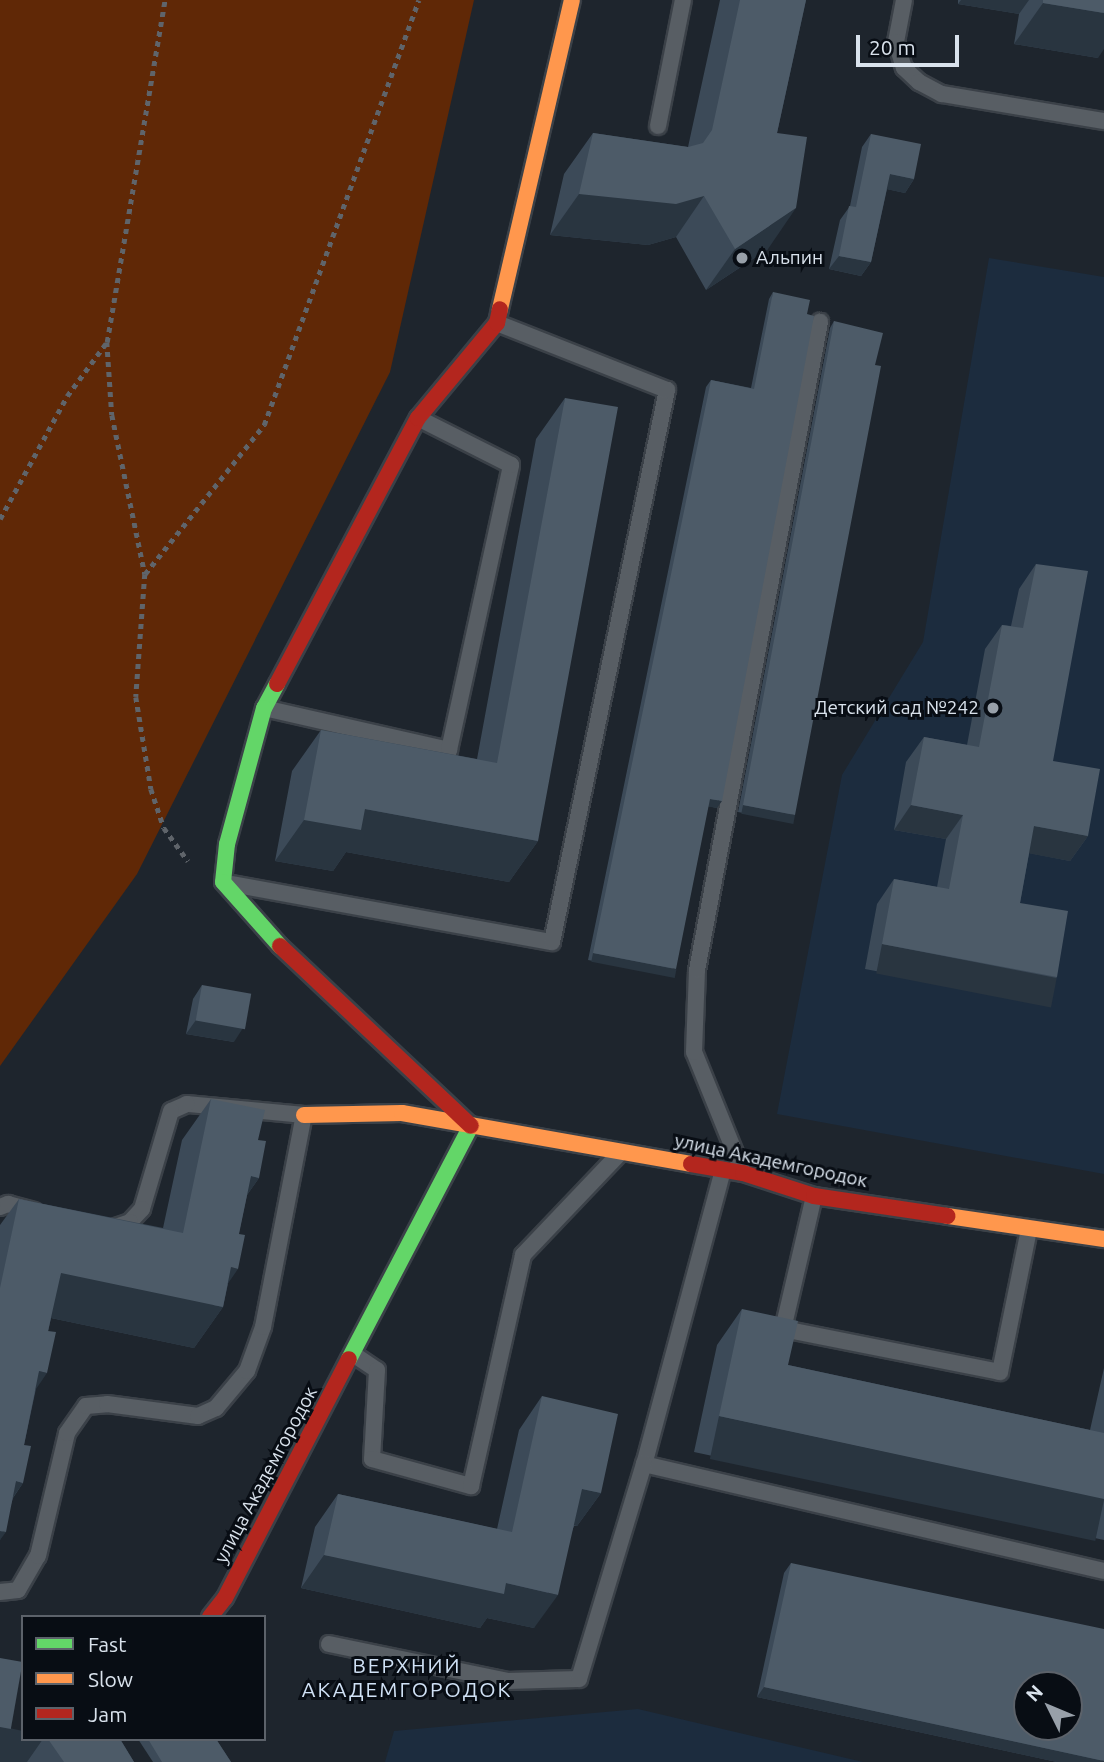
<!DOCTYPE html>
<meta charset="utf-8">
<style>
body{margin:0}
#map{position:relative;width:1104px;height:1762px;overflow:hidden;background:#1e252d;font-family:Ubuntu,sans-serif}
div>[style]{position:absolute}
.built>*{inset:0;background:#1c2c3e}
.green>*{inset:0;background:#602806}
.path>*{height:4.5px;margin-top:-2.25px;transform-origin:0;background:repeating-linear-gradient(90deg,#5f646a 0 5px,transparent 0 10px)}
.roads{filter:drop-shadow(2px 0 #3b4148) drop-shadow(-2px 0 #3b4148) drop-shadow(0 2px #3b4148) drop-shadow(0 -2px #3b4148)}
.lane>*{height:16px;margin:-8px;padding:0 8px;transform-origin:8px;border-radius:8px;background:#585e64}
.fast>*{height:16px;margin:-8px;padding:0 8px;transform-origin:8px;border-radius:8px;background:#63d668}
.slow>*{height:16px;margin:-8px;padding:0 8px;transform-origin:8px;border-radius:8px;background:#ff974d}
.jam>*{height:16px;margin:-8px;padding:0 8px;transform-origin:8px;border-radius:8px;background:#b3261e}
.wall>*{inset:0;background:#3c4a58}
.shaded-wall>*{inset:0;background:#293540;transform-origin:0 0}
.building>*{inset:0;background:#4d5b68;transform-origin:0 0}
.dots>*{width:19px;height:19px;translate:-50% -50%;box-sizing:border-box;border:4px solid #080d14;border-radius:50%}
span{translate:-50% -50%;white-space:nowrap;text-align:center;line-height:1.15;-webkit-text-stroke:6px #080d14;paint-order:stroke}
.poi-label{font-size:19px;color:#d9e2ec}
.left{translate:0 -50%;text-align:left}
.right{translate:-100% -50%;text-align:right}
.street-label{font-size:19px;color:#d9e2ec}
.neighbourhood-label{font-size:21px;color:#d0e1f5;letter-spacing:2px}
.legend{position:absolute;left:21px;top:1615px;width:245px;height:126px;box-sizing:border-box;background:#080d14;border:2px solid #5c626a;margin:0;padding:9px 12px;list-style:none;font-size:21px;color:#d9e2ec}
.legend li{display:flex;align-items:center;gap:14px;height:35px}
.legend b{width:35px;border:2px solid #5c626a}
.north{position:absolute;left:1013px;top:1671px;width:70px;height:70px;box-sizing:border-box;background:#080d14;border:2px solid #5c626a;border-radius:50%;rotate:313deg;font-size:19px;font-weight:700;line-height:28px;text-align:center;color:#d9e2ec}
.north::after{content:'';display:block;margin:auto;width:24px;height:32px;background:#98a0a9;clip-path:polygon(50% 0,100% 100%,50% 72%,0 100%)}
.scale{position:absolute;left:856px;top:35px;width:103px;height:32px;box-sizing:border-box;border:4px solid #d9e2ec;border-top:0;padding-left:9px;font-size:21px;line-height:24px;white-space:nowrap;color:#d9e2ec;-webkit-text-stroke:5px #080d14;paint-order:stroke}
</style>
<div id="map">
<div class="built">
<div style="clip-path:polygon(989px 258px,1104px 277px,1104px 1174px,777px 1114px,842px 775px,923px 642px)"></div>
<div style="clip-path:polygon(638px 1709px,863px 1762px,385px 1762px,394px 1731px)"></div>
</div>
<div class="green">
<div style="clip-path:polygon(0 0,474px 0,390px 372px,137px 874px,0 1066px)"></div>
</div>
<div class="path">
<div style="left:107px;top:342px;width:73px;rotate:86.1deg"></div>
<div style="left:112px;top:415px;width:162px;rotate:78.3deg"></div>
<div style="left:145px;top:574px;width:123px;rotate:94.2deg"></div>
<div style="left:136px;top:697px;width:93px;rotate:80.7deg"></div>
<div style="left:151px;top:789px;width:41px;rotate:71.6deg"></div>
<div style="left:164px;top:828px;width:41px;rotate:54deg"></div>
<div style="left:0;top:519px;width:140px;rotate:-61.4deg"></div>
<div style="left:67px;top:396px;width:67px;rotate:-53.5deg"></div>
<div style="left:107px;top:342px;width:347px;rotate:-80.4deg"></div>
<div style="left:145px;top:574px;width:191px;rotate:-51.4deg"></div>
<div style="left:264px;top:425px;width:452px;rotate:-70deg"></div>
</div>
<div class="roads">
<div class="lane">
<div style="left:904px;top:0;width:43px;rotate:100.8deg"></div>
<div style="left:896px;top:42px;width:27px;rotate:73deg"></div>
<div style="left:904px;top:68px;width:21px;rotate:43deg"></div>
<div style="left:919px;top:82px;width:26px;rotate:28deg"></div>
<div style="left:942px;top:94px;width:164px;rotate:9.5deg"></div>
<div style="left:658px;top:126px;width:128px;rotate:-78.8deg"></div>
<div style="left:264px;top:708px;width:190px;rotate:12.8deg"></div>
<div style="left:449px;top:750px;width:292px;rotate:-77.7deg"></div>
<div style="left:511px;top:465px;width:104px;rotate:-153.2deg"></div>
<div style="left:232px;top:884px;width:325px;rotate:10.3deg"></div>
<div style="left:552px;top:942px;width:564px;rotate:-78.23deg"></div>
<div style="left:667px;top:390px;width:183px;rotate:-158.5deg"></div>
<div style="left:723px;top:1170px;width:304px;rotate:105deg"></div>
<div style="left:644px;top:1464px;width:472px;rotate:13.1deg"></div>
<div style="left:742px;top:1170px;width:127px;rotate:-112.1deg"></div>
<div style="left:694px;top:1052px;width:82px;rotate:-87.9deg"></div>
<div style="left:697px;top:970px;width:660px;rotate:-79.25deg"></div>
<div style="left:814px;top:1196px;width:137px;rotate:103.1deg"></div>
<div style="left:783px;top:1329px;width:221px;rotate:11.2deg"></div>
<div style="left:1000px;top:1372px;width:145px;rotate:-78.5deg"></div>
<div style="left:0;top:1207px;width:9px;rotate:-21deg"></div>
<div style="left:8px;top:1204px;width:27px;rotate:15deg"></div>
<div style="left:353px;top:1354px;width:29px;rotate:34deg"></div>
<div style="left:377px;top:1370px;width:89px;rotate:93.2deg"></div>
<div style="left:372px;top:1459px;width:103px;rotate:15.3deg"></div>
<div style="left:471px;top:1486px;width:237px;rotate:-77.3deg"></div>
<div style="left:523px;top:1255px;width:141px;rotate:-46.4deg"></div>
<div style="left:0;top:1592px;width:18px;rotate:-6deg"></div>
<div style="left:18px;top:1590px;width:39px;rotate:-60deg"></div>
<div style="left:38px;top:1556px;width:126px;rotate:-76.7deg"></div>
<div style="left:67px;top:1433px;width:33px;rotate:-55deg"></div>
<div style="left:86px;top:1406px;width:21px;rotate:-5deg"></div>
<div style="left:107px;top:1404px;width:92px;rotate:7.5deg"></div>
<div style="left:198px;top:1416px;width:20px;rotate:-24deg"></div>
<div style="left:216px;top:1408px;width:48px;rotate:-50deg"></div>
<div style="left:247px;top:1371px;width:47px;rotate:-70deg"></div>
<div style="left:263px;top:1327px;width:216px;rotate:-79.1deg"></div>
<div style="left:304px;top:1115px;width:118px;rotate:-174.6deg"></div>
<div style="left:187px;top:1104px;width:17px;rotate:156deg"></div>
<div style="left:171px;top:1111px;width:102px;rotate:106.5deg"></div>
<div style="left:142px;top:1209px;width:18px;rotate:133deg"></div>
<div style="left:130px;top:1222px;width:21px;rotate:161deg"></div>
<div style="left:329px;top:1644px;width:182px;rotate:11.7deg"></div>
<div style="left:507px;top:1681px;width:72px;rotate:-1.6deg"></div>
<div style="left:579px;top:1679px;width:225px;rotate:-73.2deg"></div>
</div>
<div class="fast">
<div style="left:277px;top:684px;width:27px;rotate:118deg"></div>
<div style="left:264px;top:708px;width:141px;rotate:105.2deg"></div>
<div style="left:227px;top:844px;width:38px;rotate:96deg"></div>
<div style="left:223px;top:882px;width:86px;rotate:48.3deg"></div>
<div style="left:349px;top:1359px;width:263px;rotate:-62.4deg"></div>
</div>
<div class="slow">
<div style="left:500px;top:309px;width:317px;rotate:-76.9deg"></div>
<div style="left:304px;top:1115px;width:98px;rotate:-1.2deg"></div>
<div style="left:402px;top:1113px;width:293px;rotate:10deg"></div>
<div style="left:948px;top:1216px;width:158px;rotate:8.4deg"></div>
</div>
<div class="jam">
<div style="left:277px;top:684px;width:301px;rotate:-62.1deg"></div>
<div style="left:418px;top:418px;width:124px;rotate:-50.3deg"></div>
<div style="left:497px;top:323px;width:14px;rotate:-78deg"></div>
<div style="left:280px;top:946px;width:262px;rotate:43.3deg"></div>
<div style="left:691px;top:1164px;width:53px;rotate:9.8deg"></div>
<div style="left:743px;top:1173px;width:75px;rotate:17.9deg"></div>
<div style="left:814px;top:1196px;width:135px;rotate:8.5deg"></div>
<div style="left:210px;top:1617px;width:24px;rotate:-52deg"></div>
<div style="left:225px;top:1598px;width:269px;rotate:-62.6deg"></div>
</div>
</div>
<div class="wall">
<div style="clip-path:polygon(720px 0,806px 0,777px 133px,768px 249px,706px 290px,676px 237px,648px 245px,550px 235px,564px 174px,593px 133px,688px 147px)"></div>
<div style="clip-path:polygon(958px 0,1104px 0,1098px 58px,1014px 44px,1019px 14px,958px 4px)"></div>
<div style="clip-path:polygon(871px 134px,914px 179px,905px 193px,887px 189px,871px 262px,861px 276px,829px 269px,840px 220px,850px 206px,862px 147px)"></div>
<div style="clip-path:polygon(773px 292px,717px 808px,708px 806px,671px 976px,588px 960px,706px 387px,711px 380px,751px 388px,769px 299px)"></div>
<div style="clip-path:polygon(834px 321px,875px 365px,790px 822px,738px 812px,830px 328px)"></div>
<div style="clip-path:polygon(565px 398px,538px 841px,509px 882px,346px 852px,333px 871px,275px 861px,292px 771px,321px 730px,477px 759px,536px 439px)"></div>
<div style="clip-path:polygon(1036px 564px,1053px 761px,1088px 836px,1070px 861px,1029px 853px,1020px 903px,1057px 977px,1039px 1002px,865px 969px,877px 904px,894px 879px,937px 887px,946px 839px,894px 830px,906px 762px,924px 737px,967px 745px,985px 649px,1002px 625px,1011px 626px,1019px 589px)"></div>
<div style="clip-path:polygon(202px 985px,234px 1042px,186px 1034px,193px 999px)"></div>
<div style="clip-path:polygon(211px 1099px,258px 1140px,259px 1178px,247px 1195px,223px 1307px,194px 1348px,51px 1318px,24px 1445px,23px 1483px,13px 1498px,0 1540px,0 1225px,19px 1199px,163px 1228px,182px 1140px)"></div>
<div style="clip-path:polygon(742px 1309px,788px 1365px,1090px 1430px,1104px 1368px,1104px 1540px,694px 1452px,717px 1345px)"></div>
<div style="clip-path:polygon(542px 1396px,601px 1493px,577px 1526px,574px 1526px,534px 1628px,487px 1618px,480px 1628px,301px 1588px,315px 1527px,338px 1494px,497px 1529px,519px 1430px)"></div>
<div style="clip-path:polygon(791px 1563px,1104px 1762px,1057px 1762px,757px 1697px,784px 1573px)"></div>
<div style="clip-path:polygon(23px 1739px,120px 1739px,134px 1762px,0 1762px)"></div>
<div style="clip-path:polygon(138px 1739px,216px 1739px,231px 1762px,153px 1762px)"></div>
</div>
<div class="shaded-wall">
<div style="clip-path:polygon(961px 0,1029px 0,1019px 14px,958px 4px)"></div>
<div style="clip-path:polygon(1043px 3px,1104px 13px,1104px 49px,1098px 58px,1014px 44px)"></div>
<div style="clip-path:polygon(890px 174px,914px 179px,905px 193px,881px 188px)"></div>
<div style="clip-path:polygon(579px 194px,704px 196px,676px 237px,648px 245px,550px 235px)"></div>
<div style="clip-path:polygon(796px 208px,768px 249px,706px 290px,735px 249px)"></div>
<div style="clip-path:polygon(839px 256px,871px 262px,861px 276px,829px 269px)"></div>
<div style="clip-path:polygon(710px 799px,722px 801px,717px 808px,705px 806px)"></div>
<div style="left:743px;top:805px;width:53px;height:9px;rotate:11deg"></div>
<div style="clip-path:polygon(911px 805px,963px 815px,946px 839px,894px 830px)"></div>
<div style="clip-path:polygon(365px 809px,538px 841px,509px 882px,346px 852px,333px 871px,275px 861px,304px 820px)"></div>
<div style="clip-path:polygon(1034px 826px,1088px 836px,1070px 861px,1016px 851px)"></div>
<div style="left:882px;top:944px;width:178px;height:30px;rotate:11deg"></div>
<div style="left:593px;top:953px;width:85px;height:9px;rotate:11deg"></div>
<div style="clip-path:polygon(196px 1020px,243px 1028px,234px 1042px,186px 1034px)"></div>
<div style="clip-path:polygon(251px 1176px,259px 1178px,230px 1219px)"></div>
<div style="clip-path:polygon(231px 1267px,238px 1269px,213px 1305px,223px 1307px,194px 1348px,32px 1314px,61px 1273px)"></div>
<div style="clip-path:polygon(39px 1371px,47px 1373px,19px 1414px)"></div>
<div style="left:719px;top:1416px;width:394px;height:44px;rotate:12deg"></div>
<div style="clip-path:polygon(16px 1481px,23px 1483px,0 1516px)"></div>
<div style="clip-path:polygon(582px 1489px,601px 1493px,577px 1526px,559px 1522px)"></div>
<div style="clip-path:polygon(0 1531px,6px 1532px,0 1540px)"></div>
<div style="clip-path:polygon(324px 1555px,506px 1583px,558px 1595px,534px 1628px,487px 1618px,480px 1628px,301px 1588px)"></div>
<div style="clip-path:polygon(764px 1687px,1104px 1761px,1104px 1762px,1057px 1762px,757px 1697px)"></div>
<div style="clip-path:polygon(0 1726px,23px 1731px,23px 1739px,43px 1739px,27px 1762px,0 1762px)"></div>
</div>
<div class="building">
<div style="clip-path:polygon(740px 0,806px 0,777px 133px,807px 137px,796px 208px,735px 249px,704px 196px,676px 204px,579px 194px,593px 133px,688px 147px,703px 143px,712px 130px)"></div>
<div style="clip-path:polygon(1043px 0,1104px 0,1104px 13px,1043px 3px)"></div>
<div style="clip-path:polygon(871px 134px,921px 144px,914px 179px,890px 174px,871px 262px,839px 256px,849px 206px,856px 207px)"></div>
<div style="clip-path:polygon(773px 292px,810px 300px,807px 314px,814px 316px,722px 801px,710px 799px,676px 969px,593px 953px,711px 380px,754px 389px)"></div>
<div style="clip-path:polygon(834px 321px,883px 333px,875px 365px,881px 366px,795px 815px,743px 805px)"></div>
<div style="clip-path:polygon(565px 398px,618px 407px,538px 841px,365px 809px,361px 830px,304px 820px,321px 730px,497px 763px)"></div>
<div style="clip-path:polygon(1036px 564px,1088px 571px,1053px 761px,1100px 769px,1088px 836px,1034px 826px,1020px 903px,1068px 911px,1057px 977px,882px 944px,894px 879px,949px 889px,963px 815px,911px 805px,924px 737px,979px 747px,1002px 625px,1023px 628px)"></div>
<div style="left:202px;top:985px;width:50px;height:36px;rotate:10deg"></div>
<div style="clip-path:polygon(211px 1099px,265px 1110px,258px 1140px,266px 1141px,259px 1178px,251px 1176px,239px 1234px,245px 1235px,238px 1269px,231px 1267px,223px 1307px,61px 1273px,48px 1331px,56px 1332px,47px 1373px,39px 1371px,24px 1445px,31px 1446px,23px 1483px,16px 1481px,6px 1532px,0 1531px,0 1288px,19px 1199px,183px 1233px)"></div>
<div style="clip-path:polygon(742px 1309px,798px 1321px,788px 1365px,1104px 1433px,1104px 1499px,719px 1416px)"></div>
<div style="clip-path:polygon(542px 1396px,618px 1414px,601px 1493px,582px 1489px,558px 1595px,506px 1583px,504px 1594px,324px 1555px,338px 1494px,512px 1532px)"></div>
<div style="clip-path:polygon(evenodd,791px 1563px,1104px 1629px,1104px 1761px,764px 1687px,791px 1563px,1027px 1685px,1069px 1685px,1069px 1727px,1027px 1727px,1027px 1685px)"></div>
<div style="left:0;top:1658px;width:23px;height:68px;rotate:10deg"></div>
<div style="clip-path:polygon(48px 1739px,120px 1739px,134px 1762px,64px 1762px)"></div>
<div style="clip-path:polygon(148px 1739px,216px 1739px,231px 1762px,162px 1762px)"></div>
</div>
<div class="dots">
<div style="left:742px;top:258px;background:#98a0a9"></div>
<div style="left:993px;top:708px;background:#98a0a9"></div>
</div>
<div class="poi-label">
<span class="left" style="left:756px;top:258px">Альпин</span>
<span class="right" style="left:979px;top:708px">Детский сад №242</span>
</div>
<div class="street-label">
<span style="left:771px;top:1161px;rotate:12deg">улица Академгородок</span>
<span style="left:266px;top:1475px;rotate:-62deg">улица Академгородок</span>
</div>
<div class="neighbourhood-label">
<span style="left:407px;top:1677px">ВЕРХНИЙ<br>АКАДЕМГОРОДОК</span>
</div>
<ul class="legend">
<li><b style="height:9px;background:#63d668"></b>Fast</li>
<li><b style="height:9px;background:#ff974d"></b>Slow</li>
<li><b style="height:9px;background:#b3261e"></b>Jam</li>
</ul>
<div class="north">N</div>
<div class="scale">20 m</div>
</div>
